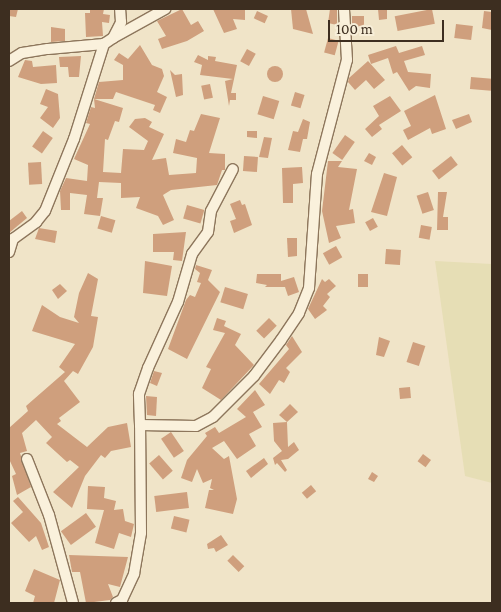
<!DOCTYPE html>
<style>
body{margin:0}
#map{position:relative;width:501px;height:612px;overflow:hidden;background:#f0e4c8;font-family:"Crimson Pro",serif}
div>[style]{position:absolute}
.farmland>*{inset:0;background:#e6deb5}
.building>*{inset:0;background:#cf9f7d;transform-origin:0 0}
.round{border-radius:50%}
.roads{filter:drop-shadow(1px 0 #8d765c) drop-shadow(-1px 0 #8d765c) drop-shadow(0 1px #8d765c) drop-shadow(0 -1px #8d765c)}
.minor>*{height:10px;margin:-5px;padding:0 5px;transform-origin:5px;border-radius:5px;background:#faf1dc}
span{translate:-50% -50%;white-space:nowrap;text-align:center;line-height:1.15;-webkit-text-stroke:4.5px #f7eed8;paint-order:stroke}
.frame{position:absolute;inset:0;border:10px solid #3d2e20;pointer-events:none}
.scale{position:absolute;left:328px;top:20px;width:116px;height:22px;box-sizing:border-box;border:2px solid #3d2e20;border-top:0;padding-left:6px;font-size:15px;line-height:18px;white-space:nowrap;color:#3d2e20;-webkit-text-stroke:4px #f7eed8;paint-order:stroke}
</style>
<div id="map">
<div class="farmland">
<div style="clip-path:polygon(435px 261px,492px 264px,492px 483px,465px 476px)"></div>
</div>
<div class="building">
<div style="clip-path:polygon(9px 9px,18px 9px,16px 17px,9px 16px)"></div>
<div style="clip-path:polygon(90px 9px,104px 9px,103px 14px,110px 15px,109px 23px,102px 22px,103px 36px,86px 37px,85px 13px,90px 13px)"></div>
<div style="clip-path:polygon(182px 9px,191px 25px,198px 21px,204px 31px,187px 41px,162px 49px,158px 39px,166px 36px,157px 21px)"></div>
<div style="clip-path:polygon(213px 9px,245px 9px,245px 20px,233px 19px,237px 29px,224px 33px)"></div>
<div style="clip-path:polygon(291px 9px,306px 9px,313px 34px,293px 29px)"></div>
<div style="clip-path:polygon(330px 9px,337px 9px,337px 25px,328px 23px)"></div>
<div style="clip-path:polygon(378px 9px,387px 9px,387px 19px,379px 20px)"></div>
<div style="left:432px;top:9px;width:15px;height:38px;rotate:79deg"></div>
<div style="left:257px;top:11px;width:12px;height:8px;rotate:24deg"></div>
<div style="clip-path:polygon(484px 11px,492px 12px,492px 30px,482px 28px)"></div>
<div style="left:352px;top:16px;width:12px;height:14px"></div>
<div style="left:456px;top:24px;width:17px;height:14px;rotate:7deg"></div>
<div style="clip-path:polygon(51px 27px,65px 29px,65px 41px,51px 42px)"></div>
<div style="left:328px;top:38px;width:11px;height:15px;rotate:15deg"></div>
<div style="clip-path:polygon(140px 45px,152px 65px,162px 69px,164px 76px,157px 92px,167px 97px,160px 113px,153px 110px,155px 105px,116px 92px,113px 99px,94px 99px,99px 82px,123px 80px,123px 65px,114px 60px,119px 53px,128px 59px)"></div>
<div style="clip-path:polygon(396px 46px,399px 53px,422px 46px,425px 55px,404px 61px,408px 72px,431px 74px,430px 88px,416px 86px,409px 91px,397px 72px,393px 74px,388px 58px,371px 64px,368px 55px)"></div>
<div style="left:247px;top:49px;width:10px;height:14px;rotate:29deg"></div>
<div style="clip-path:polygon(198px 55px,208px 60px,208px 56px,216px 57px,215px 61px,237px 65px,231px 93px,236px 93px,236px 100px,230px 100px,229px 106px,225px 81px,233px 79px,200px 75px,202px 65px,194px 62px)"></div>
<div style="clip-path:polygon(81px 56px,79px 77px,69px 77px,68px 67px,60px 67px,59px 57px)"></div>
<div style="clip-path:polygon(25px 60px,32px 61px,33px 67px,56px 65px,57px 83px,41px 84px,18px 77px)"></div>
<div style="clip-path:polygon(368px 61px,385px 80px,374px 89px,366px 80px,355px 90px,348px 82px,349px 78px)"></div>
<div class="round" style="left:267px;top:66px;width:16px;height:16px"></div>
<div style="clip-path:polygon(170px 70px,175px 75px,182px 74px,183px 95px,176px 97px)"></div>
<div style="left:471px;top:77px;width:21px;height:12px;rotate:5deg"></div>
<div style="left:210px;top:84px;width:14px;height:9px;rotate:78deg"></div>
<div style="clip-path:polygon(46px 89px,58px 94px,60px 118px,53px 128px,40px 118px,48px 107px,40px 104px)"></div>
<div style="left:295px;top:92px;width:10px;height:14px;rotate:17deg"></div>
<div style="clip-path:polygon(435px 95px,446px 129px,432px 134px,430px 128px,408px 140px,403px 130px,411px 126px,404px 111px)"></div>
<div style="left:263px;top:96px;width:17px;height:19px;rotate:17deg"></div>
<div style="clip-path:polygon(390px 96px,401px 111px,379px 125px,382px 129px,372px 137px,365px 129px,379px 116px,373px 106px)"></div>
<div style="clip-path:polygon(94px 99px,123px 108px,119px 122px,115px 121px,108px 140px,105px 139px,103px 172px,121px 173px,123px 149px,144px 150px,148px 141px,129px 127px,135px 119px,145px 118px,152px 122px,149px 127px,164px 134px,152px 160px,166px 158px,169px 175px,196px 173px,197px 158px,173px 153px,176px 139px,186px 142px,190px 130px,194px 131px,201px 114px,220px 118px,209px 153px,225px 154px,225px 170px,222px 170px,217px 185px,171px 190px,163px 195px,174px 220px,163px 225px,158px 216px,136px 208px,140px 197px,121px 198px,121px 183px,99px 182px,97px 198px,103px 198px,100px 216px,84px 214px,87px 195px,70px 193px,70px 210px,61px 210px,60px 191px,66px 178px,87px 181px,88px 165px,74px 159px,90px 124px,86px 123px,91px 107px,95px 108px)"></div>
<div style="clip-path:polygon(469px 114px,472px 122px,456px 129px,452px 120px)"></div>
<div style="clip-path:polygon(303px 119px,310px 122px,307px 139px,303px 139px,300px 152px,288px 150px,293px 131px,298px 132px)"></div>
<div style="left:43px;top:131px;width:12px;height:19px;rotate:35deg"></div>
<div style="clip-path:polygon(247px 131px,257px 131px,257px 138px,247px 137px)"></div>
<div style="left:345px;top:135px;width:12px;height:22px;rotate:35deg"></div>
<div style="clip-path:polygon(264px 137px,272px 138px,268px 158px,259px 157px)"></div>
<div style="left:402px;top:145px;width:16px;height:13px;rotate:50deg"></div>
<div style="clip-path:polygon(369px 153px,376px 157px,372px 165px,364px 161px)"></div>
<div style="left:244px;top:156px;width:14px;height:15px;rotate:4deg"></div>
<div style="left:451px;top:156px;width:11px;height:24px;rotate:52deg"></div>
<div style="clip-path:polygon(328px 161px,342px 161px,338px 167px,357px 169px,349px 210px,353px 209px,355px 223px,336px 226px,341px 238px,329px 243px,322px 211px)"></div>
<div style="left:41px;top:162px;width:22px;height:13px;rotate:87deg"></div>
<div style="clip-path:polygon(302px 167px,303px 183px,293px 184px,293px 203px,283px 203px,282px 168px)"></div>
<div style="clip-path:polygon(384px 173px,397px 177px,387px 216px,371px 212px)"></div>
<div style="left:428px;top:192px;width:19px;height:12px;rotate:72deg"></div>
<div style="clip-path:polygon(438px 192px,447px 192px,443px 217px,448px 217px,448px 230px,437px 230px)"></div>
<div style="clip-path:polygon(240px 200px,242px 205px,245px 204px,252px 225px,234px 233px,230px 221px,236px 219px,230px 204px)"></div>
<div style="left:187px;top:205px;width:18px;height:14px;rotate:16deg"></div>
<div style="clip-path:polygon(22px 211px,27px 218px,9px 233px,9px 221px)"></div>
<div style="left:101px;top:216px;width:15px;height:13px;rotate:16deg"></div>
<div style="left:373px;top:218px;width:10px;height:9px;rotate:61deg"></div>
<div style="left:421px;top:225px;width:11px;height:13px;rotate:10deg"></div>
<div style="clip-path:polygon(39px 228px,57px 231px,55px 243px,35px 239px)"></div>
<div style="clip-path:polygon(186px 232px,182px 261px,173px 260px,174px 252px,153px 252px,153px 234px)"></div>
<div style="clip-path:polygon(287px 238px,297px 238px,297px 256px,288px 257px)"></div>
<div style="left:336px;top:246px;width:13px;height:15px;rotate:61deg"></div>
<div style="left:386px;top:249px;width:15px;height:15px;rotate:4deg"></div>
<div style="clip-path:polygon(145px 261px,172px 266px,167px 296px,143px 293px)"></div>
<div style="clip-path:polygon(196px 265px,212px 270px,208px 280px,220px 292px,187px 359px,168px 349px,186px 300px,190px 295px,195px 297px,201px 283px,197px 282px,200px 273px,195px 269px)"></div>
<div style="clip-path:polygon(88px 273px,98px 279px,91px 316px,98px 317px,93px 347px,78px 374px,73px 371px,64px 381px,80px 402px,59px 418px,61px 421px,57px 424px,87px 447px,108px 427px,127px 423px,131px 447px,111px 451px,105px 458px,101px 455px,85px 476px,72px 508px,53px 492px,79px 467px,70px 460px,67px 462px,46px 443px,52px 437px,36px 420px,22px 433px,27px 451px,20px 453px,31px 487px,17px 495px,12px 476px,16px 474px,9px 459px,9px 428px,28px 411px,26px 406px,65px 372px,59px 367px,75px 344px,32px 331px,42px 305px,60px 317px,79px 323px,74px 317px,79px 293px)"></div>
<div style="clip-path:polygon(257px 274px,281px 274px,281px 281px,294px 277px,299px 292px,288px 296px,285px 287px,265px 287px,267px 285px,256px 283px)"></div>
<div style="left:358px;top:274px;width:10px;height:13px"></div>
<div style="clip-path:polygon(322px 279px,325px 282px,329px 279px,336px 286px,327px 294px,330px 297px,323px 306px,327px 310px,315px 319px,308px 309px)"></div>
<div style="clip-path:polygon(60px 284px,67px 291px,58px 299px,52px 290px)"></div>
<div style="left:225px;top:287px;width:24px;height:16px;rotate:17deg"></div>
<div style="clip-path:polygon(217px 318px,226px 321px,224px 326px,241px 334px,235px 345px,254px 365px,221px 400px,202px 388px,211px 369px,206px 367px,225px 333px,213px 330px)"></div>
<div style="left:269px;top:318px;width:11px;height:18px;rotate:45deg"></div>
<div style="clip-path:polygon(292px 336px,302px 352px,286px 368px,290px 372px,284px 383px,279px 380px,270px 394px,259px 384px,289px 349px,286px 345px)"></div>
<div style="clip-path:polygon(379px 337px,390px 341px,384px 357px,376px 355px)"></div>
<div style="left:413px;top:342px;width:13px;height:21px;rotate:18deg"></div>
<div style="clip-path:polygon(154px 371px,162px 373px,157px 386px,150px 383px)"></div>
<div style="left:410px;top:387px;width:11px;height:11px;rotate:85deg"></div>
<div style="clip-path:polygon(255px 390px,265px 405px,253px 412px,262px 427px,249px 434px,256px 446px,237px 459px,224px 441px,212px 448px,224px 459px,229px 456px,237px 499px,233px 514px,205px 508px,209px 490px,214px 490px,210px 488px,212px 479px,203px 483px,197px 469px,192px 482px,181px 478px,187px 460px,207px 436px,205px 433px,215px 427px,219px 433px,246px 417px,237px 409px)"></div>
<div style="clip-path:polygon(146px 396px,157px 397px,156px 416px,147px 415px)"></div>
<div style="clip-path:polygon(290px 404px,298px 412px,287px 422px,288px 447px,294px 442px,299px 450px,288px 459px,281px 460px,287px 470px,285px 472px,277px 463px,275px 465px,273px 458px,282px 451px,274px 441px,273px 423px,287px 422px,279px 415px)"></div>
<div style="left:171px;top:432px;width:23px;height:12px;rotate:56deg"></div>
<div style="left:423px;top:454px;width:10px;height:9px;rotate:37deg"></div>
<div style="left:159px;top:455px;width:21px;height:13px;rotate:49deg"></div>
<div style="clip-path:polygon(264px 458px,268px 464px,251px 478px,246px 471px)"></div>
<div style="clip-path:polygon(372px 472px,378px 476px,374px 482px,368px 479px)"></div>
<div style="left:311px;top:485px;width:8px;height:12px;rotate:50deg"></div>
<div style="clip-path:polygon(88px 486px,105px 487px,104px 498px,116px 501px,114px 510px,123px 509px,125px 521px,134px 524px,131px 537px,119px 533px,114px 549px,95px 543px,104px 510px,87px 509px)"></div>
<div style="left:187px;top:492px;width:16px;height:33px;rotate:83deg"></div>
<div style="clip-path:polygon(18px 497px,41px 523px,49px 547px,42px 550px,36px 536px,29px 542px,11px 523px,23px 512px,13px 501px)"></div>
<div style="left:86px;top:513px;width:17px;height:31px;rotate:54deg"></div>
<div style="left:174px;top:516px;width:16px;height:13px;rotate:14deg"></div>
<div style="clip-path:polygon(221px 535px,228px 545px,216px 552px,214px 548px,208px 549px,207px 544px)"></div>
<div style="clip-path:polygon(69px 555px,128px 557px,120px 587px,108px 584px,113px 597px,110px 600px,86px 603px,80px 572px,72px 572px)"></div>
<div style="left:233px;top:555px;width:16px;height:8px;rotate:45deg"></div>
<div style="clip-path:polygon(34px 569px,60px 580px,54px 603px,33px 603px,35px 596px,25px 591px)"></div>
</div>
<div class="roads">
<div class="minor">
<div style="left:113px;top:38px;width:60px;rotate:-29.1deg"></div>
<div style="left:9px;top:61px;width:15px;rotate:-32deg"></div>
<div style="left:22px;top:53px;width:26px;rotate:-9deg"></div>
<div style="left:48px;top:49px;width:56px;rotate:-5.1deg"></div>
<div style="left:104px;top:44px;width:11px;rotate:-34deg"></div>
<div style="left:113px;top:38px;width:18px;rotate:-63deg"></div>
<div style="left:121px;top:22px;width:13px;rotate:-94deg"></div>
<div style="left:9px;top:252px;width:14px;rotate:-73deg"></div>
<div style="left:13px;top:239px;width:29px;rotate:-36deg"></div>
<div style="left:36px;top:222px;width:14px;rotate:-51deg"></div>
<div style="left:45px;top:211px;width:78px;rotate:-68.1deg"></div>
<div style="left:74px;top:139px;width:100px;rotate:-72.5deg"></div>
<div style="left:140px;top:425px;width:31px;rotate:-92deg"></div>
<div style="left:139px;top:394px;width:28px;rotate:-71deg"></div>
<div style="left:148px;top:368px;width:72px;rotate:-65.6deg"></div>
<div style="left:178px;top:302px;width:50px;rotate:-73.7deg"></div>
<div style="left:192px;top:254px;width:27px;rotate:-54deg"></div>
<div style="left:208px;top:232px;width:21px;rotate:-82deg"></div>
<div style="left:211px;top:211px;width:47px;rotate:-62.4deg"></div>
<div style="left:27px;top:459px;width:60px;rotate:68.6deg"></div>
<div style="left:49px;top:515px;width:91px;rotate:74.7deg"></div>
<div style="left:116px;top:603px;width:7px;rotate:-27deg"></div>
<div style="left:122px;top:600px;width:29px;rotate:-65deg"></div>
<div style="left:134px;top:574px;width:42px;rotate:-80.3deg"></div>
<div style="left:141px;top:533px;width:108px;rotate:-90.5deg"></div>
<div style="left:140px;top:425px;width:56px;rotate:1deg"></div>
<div style="left:196px;top:426px;width:19px;rotate:-28deg"></div>
<div style="left:213px;top:417px;width:58px;rotate:-45deg"></div>
<div style="left:254px;top:376px;width:45px;rotate:-53.1deg"></div>
<div style="left:281px;top:340px;width:32px;rotate:-56deg"></div>
<div style="left:299px;top:313px;width:27px;rotate:-68deg"></div>
<div style="left:309px;top:288px;width:114px;rotate:-86deg"></div>
<div style="left:317px;top:174px;width:118px;rotate:-75.3deg"></div>
<div style="left:347px;top:60px;width:51px;rotate:-93.4deg"></div>
</div>
</div>
<div class="frame"></div>
<div class="scale">100 m</div>
</div>
